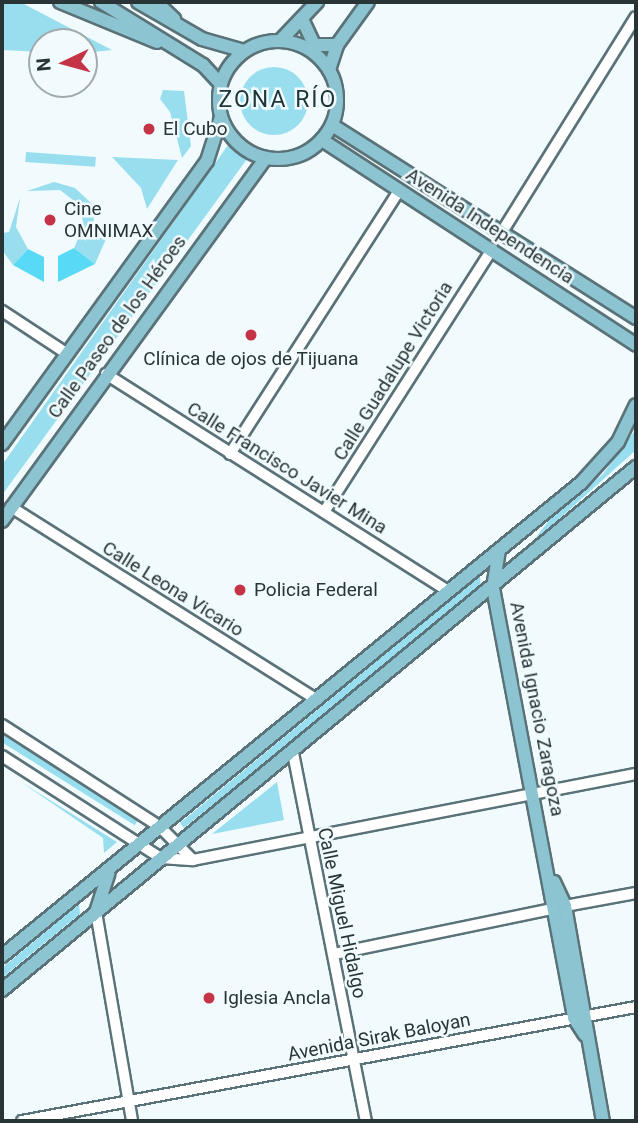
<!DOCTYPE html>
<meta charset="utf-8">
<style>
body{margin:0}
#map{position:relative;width:638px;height:1123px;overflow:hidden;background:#f1fbfe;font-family:Roboto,sans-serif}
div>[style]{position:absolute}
.green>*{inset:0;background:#98deee;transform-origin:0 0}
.round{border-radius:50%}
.water>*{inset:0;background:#58daf6}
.roads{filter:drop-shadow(2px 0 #5a7278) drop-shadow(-2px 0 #5a7278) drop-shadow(0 2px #5a7278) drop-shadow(0 -2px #5a7278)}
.minor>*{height:10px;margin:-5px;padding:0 5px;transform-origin:5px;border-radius:5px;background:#fff}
.major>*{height:12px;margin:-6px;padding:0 6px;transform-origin:6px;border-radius:6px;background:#8cc5d1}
.major>.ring{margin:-6px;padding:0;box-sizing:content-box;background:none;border:12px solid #8cc5d1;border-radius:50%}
.dots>*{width:19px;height:19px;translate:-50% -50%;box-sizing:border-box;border:4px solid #f1fbfe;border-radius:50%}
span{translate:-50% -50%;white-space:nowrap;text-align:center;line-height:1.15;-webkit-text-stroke:5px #f1fbfe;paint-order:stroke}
.poi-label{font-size:19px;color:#293437}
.left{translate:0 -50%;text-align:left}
.street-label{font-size:19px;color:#293437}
.quarter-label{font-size:23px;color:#1d3439;letter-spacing:2px}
.frame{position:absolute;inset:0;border:4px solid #293437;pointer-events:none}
.north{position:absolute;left:28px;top:28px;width:70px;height:70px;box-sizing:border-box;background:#f1fbfe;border:2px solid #a1abae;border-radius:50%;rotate:265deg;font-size:19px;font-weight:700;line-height:28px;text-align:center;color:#293437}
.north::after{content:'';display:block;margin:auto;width:24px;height:32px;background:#c43346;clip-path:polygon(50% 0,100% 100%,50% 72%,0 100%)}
</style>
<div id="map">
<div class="green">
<div style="clip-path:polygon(2px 2px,20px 2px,112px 50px,84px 53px,84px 42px,42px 42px,42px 52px,2px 50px)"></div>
<div class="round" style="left:240px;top:67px;width:68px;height:68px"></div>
<div style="clip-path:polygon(163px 90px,184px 91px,191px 146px,182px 158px,170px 112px,160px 99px)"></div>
<div style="clip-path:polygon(228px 145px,247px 159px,2px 495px,2px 465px)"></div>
<div style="left:26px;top:152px;width:70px;height:10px;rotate:4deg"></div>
<div style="clip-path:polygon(112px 157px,178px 160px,147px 209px,141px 188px)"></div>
<div style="clip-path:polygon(54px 182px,75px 188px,92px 204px,96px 237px,106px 239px,95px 264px,74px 248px,84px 225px,78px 204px,60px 190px,27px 191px)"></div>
<div style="clip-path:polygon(20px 198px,16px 227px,28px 249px,13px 265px,2px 250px,2px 233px,9px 232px)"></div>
<div style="clip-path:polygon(636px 429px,636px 450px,530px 545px,551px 518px,603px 474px)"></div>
<div style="clip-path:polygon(480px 576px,481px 589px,184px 828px,180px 823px)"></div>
<div style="left:2px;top:734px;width:161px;height:7px;rotate:32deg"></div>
<div style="clip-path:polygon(21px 782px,117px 842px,104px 853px,103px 838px)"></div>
<div style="clip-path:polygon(277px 782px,284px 820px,212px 834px)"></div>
<div style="clip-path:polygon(79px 904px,80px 914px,2px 978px,2px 968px)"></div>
</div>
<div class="water">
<div style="clip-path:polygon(74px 248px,95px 264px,58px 282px,58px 256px)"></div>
<div style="clip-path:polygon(28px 249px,44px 257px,44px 282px,13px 265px)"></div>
</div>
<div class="roads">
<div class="minor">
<div style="left:502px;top:232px;width:253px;rotate:-58.1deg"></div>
<div style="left:2px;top:311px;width:77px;rotate:33.3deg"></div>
<div style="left:106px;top:374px;width:406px;rotate:32.4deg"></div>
<div style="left:230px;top:454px;width:313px;rotate:-57.3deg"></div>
<div style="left:11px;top:507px;width:362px;rotate:32.2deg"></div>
<div style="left:324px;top:512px;width:312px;rotate:-57.4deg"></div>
<div style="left:2px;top:725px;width:187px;rotate:32.8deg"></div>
<div style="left:159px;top:826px;width:48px;rotate:45deg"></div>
<div style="left:293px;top:753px;width:375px;rotate:78.8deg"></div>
<div style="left:2px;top:756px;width:189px;rotate:32.7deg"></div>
<div style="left:161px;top:858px;width:32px;rotate:4deg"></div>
<div style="left:193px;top:860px;width:451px;rotate:-11deg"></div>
<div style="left:565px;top:906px;width:72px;rotate:-10.4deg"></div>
<div style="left:96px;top:912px;width:212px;rotate:80.2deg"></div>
<div style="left:334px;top:954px;width:223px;rotate:-11.7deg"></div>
<div style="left:22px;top:1121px;width:624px;rotate:-10.52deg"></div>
</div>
<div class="major">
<div style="left:60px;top:2px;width:105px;rotate:22.4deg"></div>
<div style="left:101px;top:2px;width:120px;rotate:31.7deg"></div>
<div style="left:203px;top:65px;width:26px;rotate:47deg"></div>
<div style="left:138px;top:2px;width:74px;rotate:30deg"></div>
<div style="left:202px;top:39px;width:44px;rotate:15.9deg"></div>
<div style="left:156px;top:2px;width:25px;rotate:43deg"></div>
<div style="left:303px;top:21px;width:26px;rotate:65deg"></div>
<div style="left:314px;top:45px;width:23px"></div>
<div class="ring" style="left:219px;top:41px;width:106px;height:106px"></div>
<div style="left:280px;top:41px;width:54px;rotate:-46.5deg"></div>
<div style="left:329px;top:70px;width:26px;rotate:-72deg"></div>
<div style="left:337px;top:45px;width:53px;rotate:-54.2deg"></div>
<div style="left:332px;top:125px;width:360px;rotate:32.4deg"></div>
<div style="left:322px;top:140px;width:375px;rotate:33.1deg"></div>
<div style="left:2px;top:444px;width:349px;rotate:-54.1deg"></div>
<div style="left:207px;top:161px;width:46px;rotate:-72.3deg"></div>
<div style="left:2px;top:521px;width:449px;rotate:-54deg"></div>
<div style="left:499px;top:550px;width:38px;rotate:99deg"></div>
<div style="left:493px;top:588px;width:438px;rotate:79.3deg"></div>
<div style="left:574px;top:1018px;width:20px;rotate:57deg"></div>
<div style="left:554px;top:882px;width:26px;rotate:65deg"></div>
<div style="left:565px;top:906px;width:218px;rotate:80deg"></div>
<div style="left:96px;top:912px;width:40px;rotate:-72deg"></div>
<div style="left:2px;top:956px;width:748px;rotate:-39.25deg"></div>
<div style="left:581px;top:483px;width:55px;rotate:-47.9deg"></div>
<div style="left:618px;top:442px;width:41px;rotate:-64.1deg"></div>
<div style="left:2px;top:990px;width:822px;rotate:-39.52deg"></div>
</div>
</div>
<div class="dots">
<div style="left:149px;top:129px;background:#c43346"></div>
<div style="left:50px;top:220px;background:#c43346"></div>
<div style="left:251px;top:335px;background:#c43346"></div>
<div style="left:240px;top:590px;background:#c43346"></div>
<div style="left:209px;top:998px;background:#c43346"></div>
</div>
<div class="poi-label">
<span class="left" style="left:163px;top:129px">El Cubo</span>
<span class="left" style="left:64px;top:220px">Cine<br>OMNIMAX</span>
<span style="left:251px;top:359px">Clínica de ojos de Tijuana</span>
<span class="left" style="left:254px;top:590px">Policia Federal</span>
<span class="left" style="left:223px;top:998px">Iglesia Ancla</span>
</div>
<div class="street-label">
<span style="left:490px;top:226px;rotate:33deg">Avenida Independencia</span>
<span style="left:117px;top:327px;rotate:-54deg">Calle Paseo de los Héroes</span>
<span style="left:393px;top:371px;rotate:-58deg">Calle Guadalupe Victoria</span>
<span style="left:287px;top:468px;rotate:32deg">Calle Francisco Javier Mina</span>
<span style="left:173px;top:589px;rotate:32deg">Calle Leona Vicario</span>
<span style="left:537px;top:709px;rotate:79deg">Avenida Ignacio Zaragoza</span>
<span style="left:342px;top:913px;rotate:78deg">Calle Miguel Hidalgo</span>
<span style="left:379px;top:1037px;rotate:-11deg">Avenida Sirak Baloyan</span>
</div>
<div class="quarter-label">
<span style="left:278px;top:100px">ZONA RÍO</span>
</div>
<div class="frame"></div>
<div class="north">N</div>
</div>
